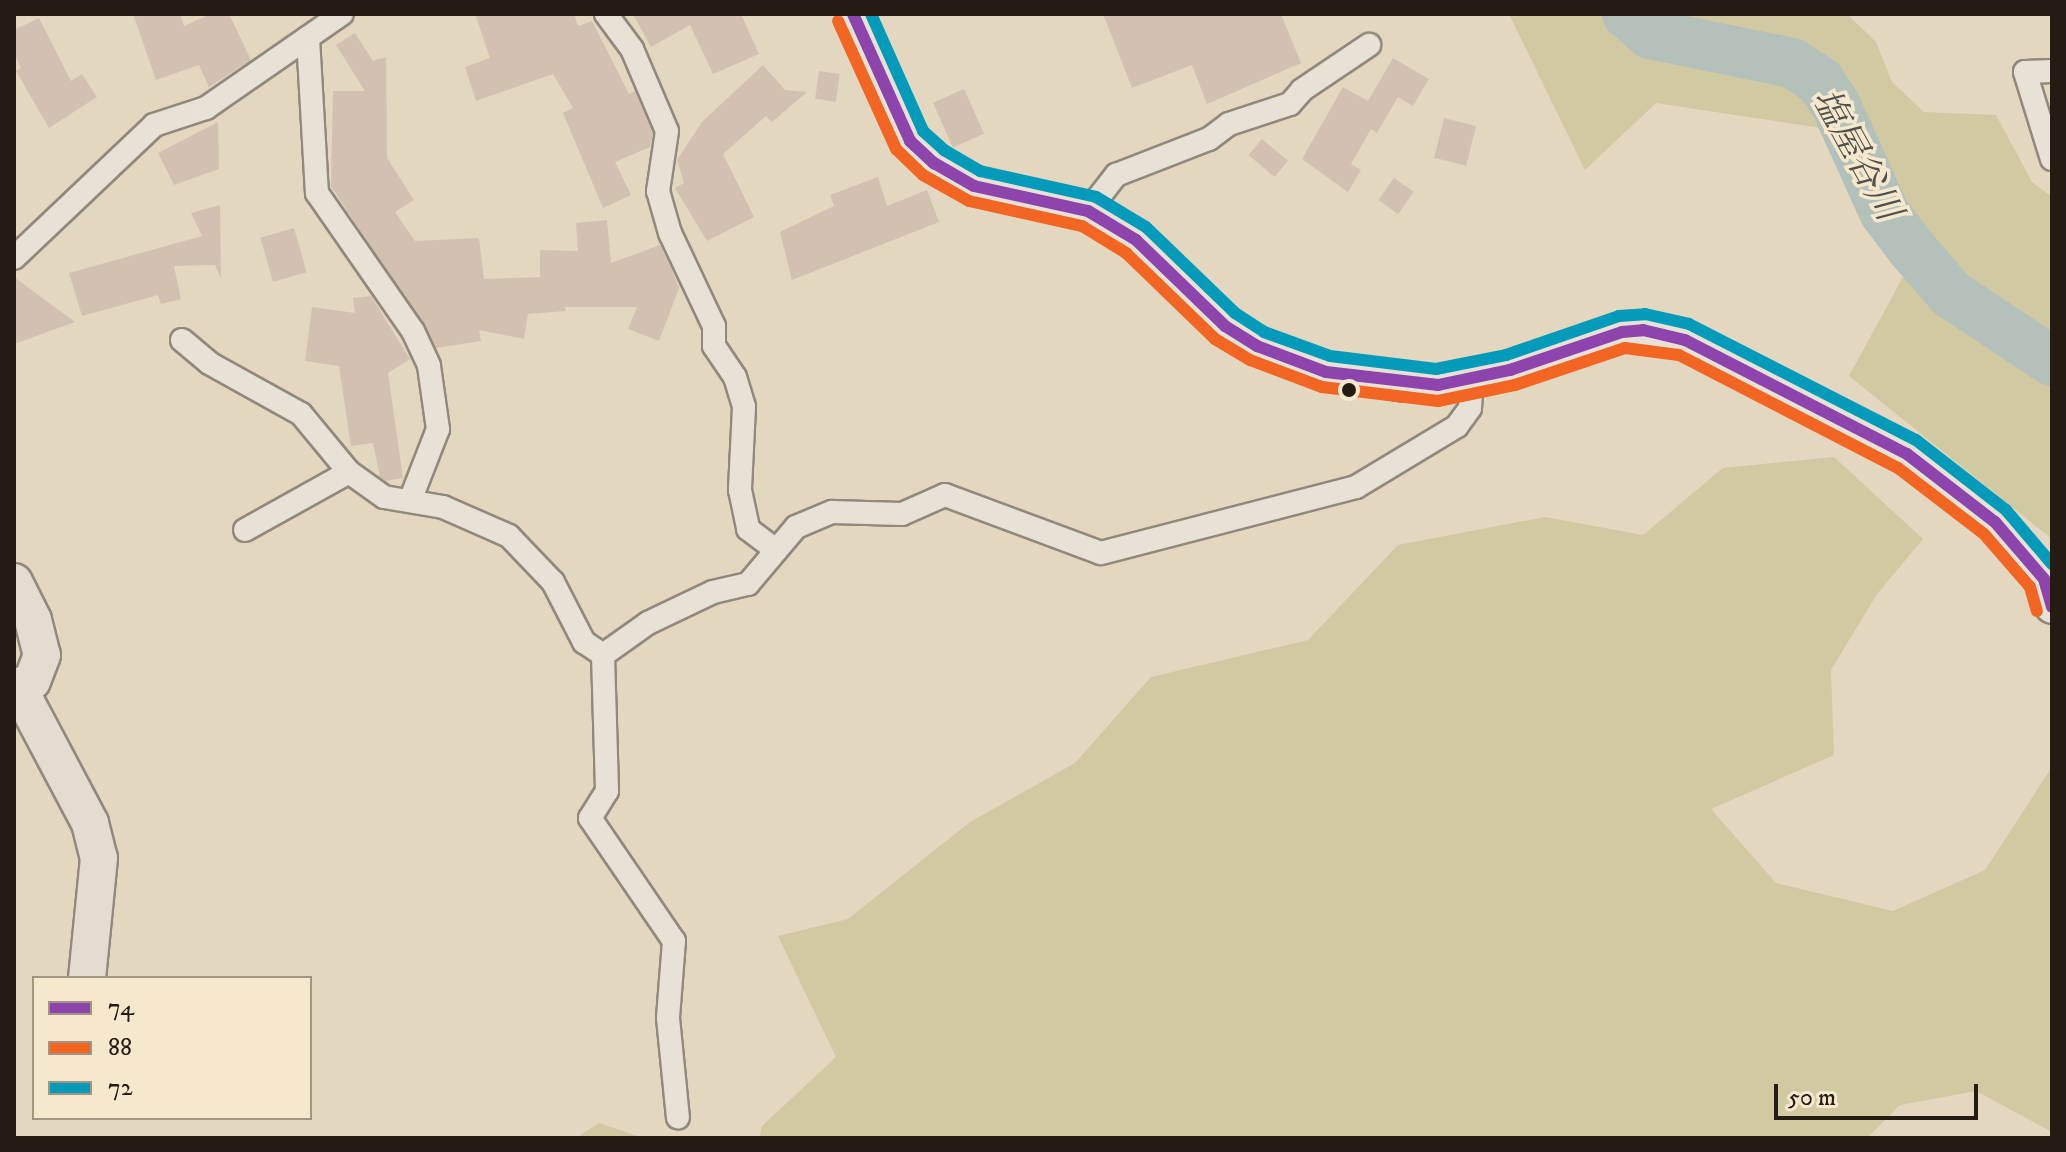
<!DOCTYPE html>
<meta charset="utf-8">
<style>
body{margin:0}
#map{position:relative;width:2066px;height:1152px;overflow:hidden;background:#e3d7c0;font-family:"IM FELL DW Pica","Noto Serif JP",serif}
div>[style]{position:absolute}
.green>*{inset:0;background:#d0c9a1}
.river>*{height:50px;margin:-25px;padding:0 25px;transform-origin:25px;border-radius:25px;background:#b4c1ba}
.building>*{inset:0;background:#d2c1b1;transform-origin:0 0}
.roads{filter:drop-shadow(2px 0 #91897b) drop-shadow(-2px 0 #91897b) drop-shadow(0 2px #91897b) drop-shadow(0 -2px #91897b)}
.street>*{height:22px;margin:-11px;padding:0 11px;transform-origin:11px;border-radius:11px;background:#e8e2d6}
.secondary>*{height:32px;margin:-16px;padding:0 16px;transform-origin:16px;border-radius:16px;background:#e8e2d6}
.primary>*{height:36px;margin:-18px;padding:0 18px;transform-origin:18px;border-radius:18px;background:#e4ddcf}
.bus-1>*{height:12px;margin:-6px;padding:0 6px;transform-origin:6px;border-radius:6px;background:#8e44ad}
.bus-2>*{height:12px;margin:-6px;padding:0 6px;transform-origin:6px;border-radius:6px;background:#f26522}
.bus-3>*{height:12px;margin:-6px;padding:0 6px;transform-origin:6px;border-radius:6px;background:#049bbb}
.dots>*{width:22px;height:22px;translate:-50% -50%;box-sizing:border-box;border:4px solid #f6e8cd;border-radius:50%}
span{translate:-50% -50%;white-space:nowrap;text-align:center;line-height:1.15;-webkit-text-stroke:7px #f6e8cd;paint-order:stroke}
.water-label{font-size:36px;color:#4f524c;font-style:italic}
.frame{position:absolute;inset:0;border:16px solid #241b12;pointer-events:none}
.legend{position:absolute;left:32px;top:976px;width:280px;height:144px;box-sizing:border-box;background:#f6e8cd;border:2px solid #a29682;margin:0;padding:10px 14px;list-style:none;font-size:24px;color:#241b12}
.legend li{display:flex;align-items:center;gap:16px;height:40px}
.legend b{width:40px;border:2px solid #a29682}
.scale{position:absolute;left:1774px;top:1084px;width:204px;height:36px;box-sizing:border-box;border:4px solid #241b12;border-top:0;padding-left:10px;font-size:24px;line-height:28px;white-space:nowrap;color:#241b12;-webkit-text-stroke:6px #f6e8cd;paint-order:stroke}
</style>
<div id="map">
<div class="green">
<div style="clip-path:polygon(1509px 14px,1847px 14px,1876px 42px,1892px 82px,1924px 112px,1996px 115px,2032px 182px,2052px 197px,2052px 539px,1849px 376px,1903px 277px,1868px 135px,1656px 103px,1585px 170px)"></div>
<div style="clip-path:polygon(1834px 457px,1923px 539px,1877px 594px,1831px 670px,1834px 755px,1711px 809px,1776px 883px,1893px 911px,1985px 870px,2052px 767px,2052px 1132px,1976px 1091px,1900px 1105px,1867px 1138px,759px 1138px,762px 1126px,836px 1057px,778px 936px,848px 919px,970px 822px,1075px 763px,1151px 677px,1308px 640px,1398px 545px,1545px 517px,1643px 535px,1723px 468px)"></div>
<div style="clip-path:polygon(599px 1123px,643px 1138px,576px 1138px)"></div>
</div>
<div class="river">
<div style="left:1627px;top:14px;width:30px;rotate:41deg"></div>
<div style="left:1650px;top:34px;width:145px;rotate:11.5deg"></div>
<div style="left:1792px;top:63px;width:33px;rotate:33deg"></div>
<div style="left:1820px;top:81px;width:30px;rotate:57deg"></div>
<div style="left:1836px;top:106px;width:116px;rotate:65.6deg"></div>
<div style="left:1884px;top:212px;width:46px;rotate:52.9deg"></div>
<div style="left:1912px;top:249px;width:60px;rotate:49.1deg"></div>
<div style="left:1951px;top:294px;width:121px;rotate:33.6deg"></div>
</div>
<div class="building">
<div style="clip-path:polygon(133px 14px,180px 14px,184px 26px,211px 14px,229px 14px,251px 60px,209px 87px,199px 65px,156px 80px)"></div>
<div style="clip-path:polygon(475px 14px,574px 14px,578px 26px,592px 21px,629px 94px,635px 91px,653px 133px,650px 147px,615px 162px,631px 195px,603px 208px,563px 113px,573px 108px,553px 74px,476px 101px,465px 67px,490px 58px)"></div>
<div style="clip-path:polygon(633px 14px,741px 14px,759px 54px,713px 74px,690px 25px,651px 47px)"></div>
<div style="clip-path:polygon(1103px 14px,1281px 14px,1301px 63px,1207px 104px,1192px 65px,1132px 88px)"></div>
<div style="clip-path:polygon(39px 18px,71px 81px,82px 74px,97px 97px,49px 128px,16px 71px,21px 68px,14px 54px,14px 30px)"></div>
<div style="clip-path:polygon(355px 33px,373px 61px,386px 57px,387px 158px,414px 200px,395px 212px,415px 241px,479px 238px,484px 279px,540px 277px,540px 250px,578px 251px,576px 223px,607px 220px,611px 263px,660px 245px,672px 270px,679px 288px,659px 341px,628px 329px,637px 307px,565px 307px,566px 311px,528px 314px,524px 339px,479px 330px,481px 341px,436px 348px,331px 186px,333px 91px,365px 91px,336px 45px)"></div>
<div style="clip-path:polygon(1393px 58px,1429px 79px,1413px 106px,1398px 97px,1377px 133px,1371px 129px,1351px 164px,1361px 170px,1348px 192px,1302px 159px,1343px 87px,1368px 101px)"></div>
<div style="clip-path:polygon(763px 65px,785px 90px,807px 92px,772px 122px,766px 116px,723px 154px,754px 217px,707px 241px,675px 188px,684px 183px,677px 160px,702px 122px)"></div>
<div style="left:819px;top:71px;width:21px;height:28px;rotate:8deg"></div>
<div style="left:964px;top:89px;width:49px;height:34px;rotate:66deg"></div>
<div style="left:1444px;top:118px;width:33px;height:41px;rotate:14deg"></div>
<div style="clip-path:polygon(218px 122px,219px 169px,174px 185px,158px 153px)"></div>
<div style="left:1262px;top:139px;width:34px;height:21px;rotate:40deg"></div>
<div style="clip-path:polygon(878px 177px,887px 206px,927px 190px,939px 222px,792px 280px,780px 232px,834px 206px,830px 195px)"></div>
<div style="left:1394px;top:178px;width:24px;height:27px;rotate:35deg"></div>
<div style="clip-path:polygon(220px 205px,221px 279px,215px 265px,174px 266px,181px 299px,161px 304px,158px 295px,82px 316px,69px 273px,202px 236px,191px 213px)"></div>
<div style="left:294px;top:228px;width:46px;height:35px;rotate:74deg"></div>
<div style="clip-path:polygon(14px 277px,75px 322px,14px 344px)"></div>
<div style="clip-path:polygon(371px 296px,410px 359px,388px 373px,403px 478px,386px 481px,380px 477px,373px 443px,351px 446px,339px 366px,305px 361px,312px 307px,355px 313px,353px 298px)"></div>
</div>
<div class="roads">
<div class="street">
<div style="left:606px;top:14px;width:44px;rotate:53.4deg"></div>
<div style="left:632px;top:49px;width:89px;rotate:66.9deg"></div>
<div style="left:667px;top:131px;width:61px;rotate:98.5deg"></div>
<div style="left:658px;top:191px;width:44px;rotate:74.1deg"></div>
<div style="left:670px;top:233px;width:103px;rotate:64.7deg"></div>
<div style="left:714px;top:326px;width:20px;rotate:90deg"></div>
<div style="left:714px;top:346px;width:37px;rotate:56deg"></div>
<div style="left:735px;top:377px;width:31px;rotate:73deg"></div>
<div style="left:744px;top:407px;width:83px;rotate:92.8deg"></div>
<div style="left:740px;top:490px;width:40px;rotate:78deg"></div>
<div style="left:748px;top:529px;width:35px;rotate:37deg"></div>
<div style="left:308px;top:38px;width:155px;rotate:86.7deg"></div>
<div style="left:317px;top:193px;width:168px;rotate:55.2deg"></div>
<div style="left:413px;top:331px;width:38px;rotate:65deg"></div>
<div style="left:429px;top:366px;width:64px;rotate:81.9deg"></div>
<div style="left:438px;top:429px;width:77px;rotate:111.3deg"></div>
<div style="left:2052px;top:71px;width:27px;rotate:178deg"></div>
<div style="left:2025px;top:72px;width:91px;rotate:72.8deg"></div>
<div style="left:1088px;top:211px;width:46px;rotate:-52.1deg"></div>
<div style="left:1116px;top:175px;width:100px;rotate:-21.2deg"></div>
<div style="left:1209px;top:139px;width:25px;rotate:-37deg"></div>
<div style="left:1229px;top:124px;width:64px;rotate:-18.2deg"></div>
<div style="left:1290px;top:104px;width:18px;rotate:-49deg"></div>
<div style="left:1302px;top:90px;width:81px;rotate:-33.9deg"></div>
<div style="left:14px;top:258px;width:193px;rotate:-43.5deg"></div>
<div style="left:154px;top:125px;width:55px;rotate:-18.1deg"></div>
<div style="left:206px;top:108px;width:165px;rotate:-34.7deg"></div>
<div style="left:182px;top:340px;width:35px;rotate:40deg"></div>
<div style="left:209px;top:363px;width:105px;rotate:29deg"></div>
<div style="left:301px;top:414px;width:75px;rotate:50.4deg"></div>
<div style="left:349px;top:472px;width:43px;rotate:35.5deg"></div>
<div style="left:384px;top:497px;width:60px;rotate:9.6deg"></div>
<div style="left:443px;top:507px;width:72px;rotate:23.7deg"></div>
<div style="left:509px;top:536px;width:64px;rotate:46.3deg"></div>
<div style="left:553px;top:582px;width:68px;rotate:62.7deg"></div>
<div style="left:584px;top:642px;width:23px;rotate:34deg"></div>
<div style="left:603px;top:655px;width:136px;rotate:88.3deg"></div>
<div style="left:607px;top:791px;width:32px;rotate:122deg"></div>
<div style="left:590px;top:818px;width:149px;rotate:55.7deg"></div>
<div style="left:674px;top:941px;width:77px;rotate:94.5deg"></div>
<div style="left:668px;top:1018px;width:100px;rotate:84.3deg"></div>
<div style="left:245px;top:530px;width:119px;rotate:-29.1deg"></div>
<div style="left:603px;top:655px;width:55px;rotate:-35.4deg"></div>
<div style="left:648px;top:623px;width:72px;rotate:-25.5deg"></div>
<div style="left:713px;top:592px;width:36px;rotate:-13deg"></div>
<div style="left:748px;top:584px;width:75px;rotate:-49.9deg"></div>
<div style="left:796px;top:527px;width:39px;rotate:-23deg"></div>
<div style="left:832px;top:512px;width:70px;rotate:1.6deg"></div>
<div style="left:902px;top:514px;width:47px;rotate:-23.8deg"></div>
<div style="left:945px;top:495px;width:166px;rotate:20.4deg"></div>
<div style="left:1101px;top:553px;width:263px;rotate:-14.5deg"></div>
<div style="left:1356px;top:487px;width:118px;rotate:-31.1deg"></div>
<div style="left:1457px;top:426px;width:22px;rotate:-54deg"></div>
<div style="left:1470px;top:408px;width:27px;rotate:-86deg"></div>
</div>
<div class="secondary">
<div style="left:853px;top:14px;width:139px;rotate:65.8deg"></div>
<div style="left:910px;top:141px;width:33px;rotate:43deg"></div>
<div style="left:934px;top:163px;width:46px;rotate:29.9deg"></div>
<div style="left:974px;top:186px;width:117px;rotate:12.4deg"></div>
<div style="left:1088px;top:211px;width:56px;rotate:31.1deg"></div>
<div style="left:1136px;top:240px;width:124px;rotate:44deg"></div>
<div style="left:1225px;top:326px;width:38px;rotate:32deg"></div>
<div style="left:1257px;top:346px;width:74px;rotate:20.6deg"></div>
<div style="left:1326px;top:372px;width:80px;rotate:9.3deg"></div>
<div style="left:1405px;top:385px;width:33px"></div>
<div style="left:1438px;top:385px;width:74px;rotate:-11.8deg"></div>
<div style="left:1510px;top:370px;width:118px;rotate:-18.7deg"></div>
<div style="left:1622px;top:332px;width:21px;rotate:-5deg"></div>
<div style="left:1643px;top:330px;width:43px;rotate:13.4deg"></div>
<div style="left:1685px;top:340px;width:250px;rotate:27.2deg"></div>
<div style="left:1907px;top:454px;width:111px;rotate:37.7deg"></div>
<div style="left:1995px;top:522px;width:75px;rotate:49.3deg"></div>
<div style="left:2044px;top:579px;width:29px;rotate:74deg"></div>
</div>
<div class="primary">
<div style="left:14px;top:582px;width:42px;rotate:63.4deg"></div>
<div style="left:33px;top:620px;width:36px;rotate:76deg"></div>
<div style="left:42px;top:655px;width:28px;rotate:111deg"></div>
<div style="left:32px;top:681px;width:15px;rotate:157deg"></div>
<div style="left:18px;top:687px;width:154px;rotate:62.1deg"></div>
<div style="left:90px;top:823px;width:36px;rotate:76deg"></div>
<div style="left:99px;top:858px;width:121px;rotate:95.7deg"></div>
</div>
</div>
<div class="bus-1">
<div style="left:853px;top:14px;width:139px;rotate:65.8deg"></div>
<div style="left:910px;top:141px;width:33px;rotate:43deg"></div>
<div style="left:934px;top:163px;width:46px;rotate:29.9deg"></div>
<div style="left:974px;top:186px;width:117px;rotate:12.4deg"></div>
<div style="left:1088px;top:211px;width:56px;rotate:31.1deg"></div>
<div style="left:1136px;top:240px;width:124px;rotate:44deg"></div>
<div style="left:1225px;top:326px;width:38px;rotate:32deg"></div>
<div style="left:1257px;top:346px;width:74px;rotate:20.6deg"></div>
<div style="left:1326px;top:372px;width:113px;rotate:6.6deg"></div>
<div style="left:1438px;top:385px;width:74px;rotate:-11.8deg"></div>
<div style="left:1510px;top:370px;width:118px;rotate:-18.7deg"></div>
<div style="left:1622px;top:332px;width:21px;rotate:-5deg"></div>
<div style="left:1643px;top:330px;width:43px;rotate:13.4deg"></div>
<div style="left:1685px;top:340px;width:250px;rotate:27.2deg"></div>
<div style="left:1907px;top:454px;width:111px;rotate:37.7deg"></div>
<div style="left:1995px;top:522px;width:75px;rotate:49.3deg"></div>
<div style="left:2044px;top:579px;width:29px;rotate:74deg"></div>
</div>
<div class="bus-2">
<div style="left:838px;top:21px;width:141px;rotate:65.6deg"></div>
<div style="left:896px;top:149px;width:37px;rotate:44deg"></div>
<div style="left:923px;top:175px;width:53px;rotate:29.5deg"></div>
<div style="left:969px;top:201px;width:116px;rotate:12.5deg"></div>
<div style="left:1082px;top:226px;width:52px;rotate:31.5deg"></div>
<div style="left:1126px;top:253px;width:124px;rotate:44deg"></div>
<div style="left:1215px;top:339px;width:41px;rotate:31deg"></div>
<div style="left:1250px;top:360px;width:77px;rotate:20.6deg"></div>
<div style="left:1322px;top:387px;width:117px;rotate:6.9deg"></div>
<div style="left:1438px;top:401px;width:79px;rotate:-11.7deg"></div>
<div style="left:1515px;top:385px;width:116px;rotate:-18.6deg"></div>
<div style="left:1625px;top:348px;width:54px;rotate:7.4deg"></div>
<div style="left:1679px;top:355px;width:246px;rotate:27.3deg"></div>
<div style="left:1898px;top:468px;width:108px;rotate:37.5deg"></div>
<div style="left:1984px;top:534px;width:70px;rotate:49deg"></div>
<div style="left:2030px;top:587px;width:25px;rotate:74deg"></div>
</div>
<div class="bus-3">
<div style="left:871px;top:14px;width:128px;rotate:66deg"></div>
<div style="left:923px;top:131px;width:28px;rotate:42deg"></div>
<div style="left:944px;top:150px;width:42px;rotate:30.3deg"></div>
<div style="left:980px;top:171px;width:119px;rotate:12.6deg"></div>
<div style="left:1096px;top:197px;width:58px;rotate:31deg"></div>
<div style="left:1146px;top:227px;width:124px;rotate:44deg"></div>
<div style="left:1235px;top:313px;width:35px;rotate:33deg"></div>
<div style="left:1264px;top:332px;width:70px;rotate:20deg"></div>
<div style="left:1330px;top:356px;width:107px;rotate:7deg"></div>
<div style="left:1436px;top:369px;width:71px;rotate:-11.3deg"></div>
<div style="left:1506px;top:355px;width:120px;rotate:-19deg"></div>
<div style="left:1619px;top:316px;width:26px;rotate:-4deg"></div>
<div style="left:1645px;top:314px;width:45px;rotate:12.8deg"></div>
<div style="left:1689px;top:324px;width:255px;rotate:27.1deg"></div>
<div style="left:1916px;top:440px;width:114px;rotate:37.9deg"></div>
<div style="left:2006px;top:510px;width:71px;rotate:49.6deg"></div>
</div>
<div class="dots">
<div style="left:1349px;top:390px;background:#241b12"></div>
</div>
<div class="water-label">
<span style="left:1856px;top:155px;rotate:61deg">塩屋谷川</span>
</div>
<div class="frame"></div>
<ul class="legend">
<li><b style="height:10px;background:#8e44ad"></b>74</li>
<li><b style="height:10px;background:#f26522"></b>88</li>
<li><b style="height:10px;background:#049bbb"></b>72</li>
</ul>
<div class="scale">50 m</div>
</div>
